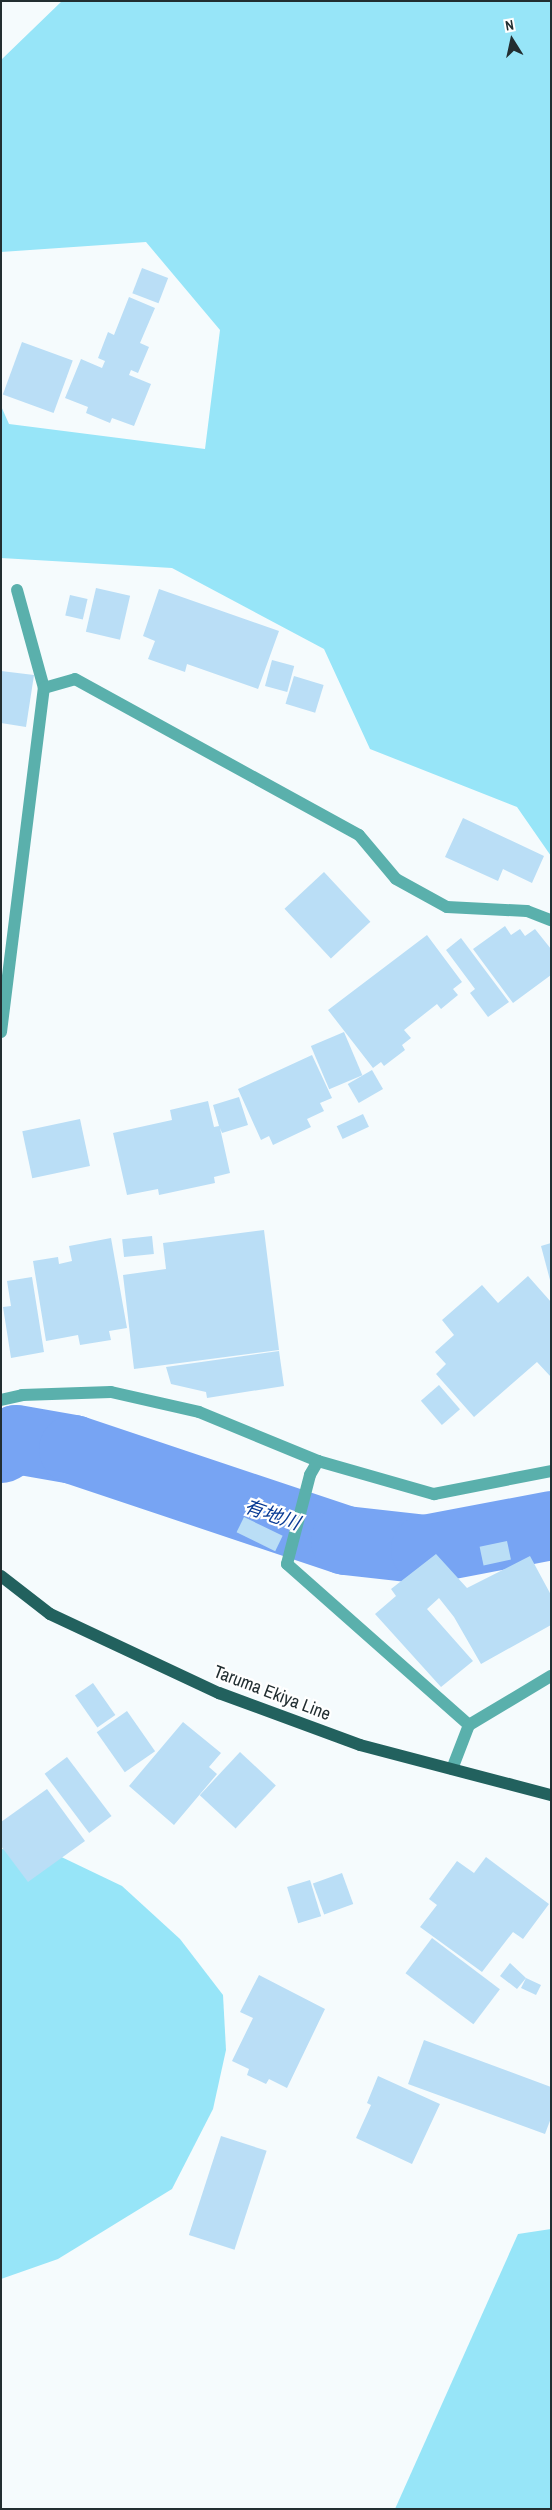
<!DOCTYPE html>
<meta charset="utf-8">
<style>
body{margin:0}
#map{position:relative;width:552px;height:2510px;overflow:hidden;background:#f5fbfd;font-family:"Archivo Narrow","Noto Sans JP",sans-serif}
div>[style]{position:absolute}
.green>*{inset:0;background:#97e5f8}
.river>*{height:69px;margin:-34.5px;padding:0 34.5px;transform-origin:34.5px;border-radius:34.5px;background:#77a4f3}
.building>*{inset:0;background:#badef6;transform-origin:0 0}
.minor>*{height:12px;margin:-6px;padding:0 6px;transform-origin:6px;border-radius:6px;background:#5ab0ac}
.major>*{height:12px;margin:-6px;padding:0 6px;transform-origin:6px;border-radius:6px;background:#22615e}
span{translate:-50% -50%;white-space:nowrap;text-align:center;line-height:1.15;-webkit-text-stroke:4.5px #fff;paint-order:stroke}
.street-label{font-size:18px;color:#222e31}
.water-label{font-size:19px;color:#093b95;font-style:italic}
.frame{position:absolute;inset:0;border:2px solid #222e31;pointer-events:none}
.north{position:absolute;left:487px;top:15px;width:50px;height:50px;-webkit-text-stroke:4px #fff;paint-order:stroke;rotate:350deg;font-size:14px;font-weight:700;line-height:20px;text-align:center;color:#222e31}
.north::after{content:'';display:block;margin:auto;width:18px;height:22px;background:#222e31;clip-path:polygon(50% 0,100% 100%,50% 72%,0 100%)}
</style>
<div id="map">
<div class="green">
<div style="clip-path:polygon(62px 1px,551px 1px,551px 856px,517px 807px,370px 749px,324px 649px,172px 568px,1px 558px,1px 406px,9px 424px,205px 449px,220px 330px,146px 242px,1px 252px,1px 60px)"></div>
<div style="clip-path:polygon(1px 1849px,51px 1852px,122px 1886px,180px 1939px,223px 1995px,226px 2050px,213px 2109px,172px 2189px,58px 2259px,1px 2279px)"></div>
<div style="clip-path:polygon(551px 2229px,551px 2509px,395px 2509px,518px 2234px)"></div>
</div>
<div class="river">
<div style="left:1px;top:1448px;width:17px;rotate:-31deg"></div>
<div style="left:16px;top:1439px;width:58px;rotate:10deg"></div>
<div style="left:73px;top:1449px;width:287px;rotate:18.5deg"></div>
<div style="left:345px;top:1540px;width:81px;rotate:6.4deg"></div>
<div style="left:425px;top:1549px;width:128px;rotate:-10.8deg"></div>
</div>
<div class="building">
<div style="left:142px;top:268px;width:28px;height:27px;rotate:21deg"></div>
<div style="clip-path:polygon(129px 297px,155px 308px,140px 343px,149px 347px,138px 373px,131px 370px,129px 375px,151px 384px,134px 426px,112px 418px,110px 423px,86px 413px,88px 407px,65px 398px,81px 359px,102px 368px,105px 361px,98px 358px,108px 332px,114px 335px)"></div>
<div style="left:22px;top:342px;width:54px;height:56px;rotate:20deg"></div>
<div style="left:96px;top:588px;width:35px;height:45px;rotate:13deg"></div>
<div style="clip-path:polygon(159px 589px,279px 631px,258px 689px,187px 664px,185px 672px,148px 659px,155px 641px,143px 636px)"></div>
<div style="left:70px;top:595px;width:18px;height:21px;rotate:13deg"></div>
<div style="left:272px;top:660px;width:23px;height:27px;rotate:15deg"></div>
<div style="clip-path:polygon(1px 671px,34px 675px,26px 727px,1px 723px)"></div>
<div style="left:294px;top:676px;width:31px;height:29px;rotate:17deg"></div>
<div style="clip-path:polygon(463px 818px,544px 856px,532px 883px,503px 869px,498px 881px,445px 857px)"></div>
<div style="left:324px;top:872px;width:68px;height:54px;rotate:47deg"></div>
<div style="clip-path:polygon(505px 926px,511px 935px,520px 929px,525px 936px,535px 929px,551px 949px,551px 975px,513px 1003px,473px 949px)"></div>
<div style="clip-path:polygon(427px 935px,462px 982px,453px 989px,458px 995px,441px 1009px,437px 1004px,404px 1030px,411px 1038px,402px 1045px,405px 1050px,384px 1066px,381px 1062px,373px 1068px,328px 1010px)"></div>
<div style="clip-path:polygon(461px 938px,509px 1002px,488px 1017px,470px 993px,475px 989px,446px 950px)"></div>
<div style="left:344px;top:1032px;width:47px;height:36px;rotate:67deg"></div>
<div style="clip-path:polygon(312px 1055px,332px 1098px,320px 1103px,324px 1111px,307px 1119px,311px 1127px,273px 1145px,269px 1136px,261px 1140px,238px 1089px)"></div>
<div style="left:372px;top:1070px;width:22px;height:28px;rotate:60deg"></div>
<div style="clip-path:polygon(239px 1097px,248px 1125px,222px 1133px,220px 1128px,230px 1173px,214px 1177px,215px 1183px,159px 1195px,158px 1189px,127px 1195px,113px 1133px,172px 1120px,170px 1110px,208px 1101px,214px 1127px,219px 1126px,213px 1105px)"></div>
<div style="left:363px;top:1114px;width:14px;height:29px;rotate:65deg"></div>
<div style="left:80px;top:1119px;width:48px;height:59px;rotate:78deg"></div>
<div style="clip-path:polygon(264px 1230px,279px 1350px,134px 1369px,123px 1275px,166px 1269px,163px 1243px)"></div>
<div style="left:152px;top:1236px;width:18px;height:30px;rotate:84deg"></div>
<div style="clip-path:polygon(111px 1238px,127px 1328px,109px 1331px,111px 1340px,80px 1345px,78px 1335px,46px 1341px,33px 1261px,58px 1257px,59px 1264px,72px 1261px,69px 1246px)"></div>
<div style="clip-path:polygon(551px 1243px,551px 1279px,550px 1280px,541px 1246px)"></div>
<div style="clip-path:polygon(528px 1276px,551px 1302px,551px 1377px,537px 1362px,474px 1417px,436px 1374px,446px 1364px,435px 1352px,454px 1335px,442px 1320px,482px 1285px,498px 1303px)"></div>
<div style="clip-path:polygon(32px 1277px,44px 1352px,11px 1358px,3px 1307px,11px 1306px,7px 1281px)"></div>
<div style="clip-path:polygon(279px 1351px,284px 1386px,207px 1398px,206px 1392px,171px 1384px,166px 1367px)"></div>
<div style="left:439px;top:1385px;width:32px;height:24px;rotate:49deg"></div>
<div style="left:244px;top:1517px;width:43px;height:17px;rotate:26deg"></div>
<div style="left:507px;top:1541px;width:19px;height:28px;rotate:78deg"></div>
<div style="clip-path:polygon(436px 1554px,467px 1588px,530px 1556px,551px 1595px,551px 1625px,481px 1664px,454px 1617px,439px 1598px,427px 1609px,473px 1661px,441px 1687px,375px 1614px,396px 1596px,391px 1589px)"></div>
<div style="left:93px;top:1683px;width:39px;height:22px;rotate:55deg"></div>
<div style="left:127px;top:1711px;width:49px;height:37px;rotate:55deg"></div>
<div style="clip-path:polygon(183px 1722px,221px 1753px,209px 1767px,217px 1774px,174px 1825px,129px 1786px)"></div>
<div style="left:240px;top:1752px;width:49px;height:59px;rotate:43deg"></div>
<div style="left:67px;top:1757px;width:74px;height:28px;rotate:53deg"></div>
<div style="clip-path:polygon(47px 1789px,85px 1841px,28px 1882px,1px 1846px,1px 1822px)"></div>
<div style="clip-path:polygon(486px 1857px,549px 1904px,523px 1939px,513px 1932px,482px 1972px,420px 1927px,437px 1905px,429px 1899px,457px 1861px,474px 1873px)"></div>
<div style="left:342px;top:1873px;width:33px;height:31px;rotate:70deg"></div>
<div style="left:310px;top:1880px;width:38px;height:24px;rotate:73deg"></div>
<div style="left:432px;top:1938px;width:85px;height:44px;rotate:37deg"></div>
<div style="clip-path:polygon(510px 1963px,526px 1978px,541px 1985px,536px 1995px,521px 1988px,526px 1978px,517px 1989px,500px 1976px)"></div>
<div style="clip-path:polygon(259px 1975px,325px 2009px,287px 2088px,269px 2079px,266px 2084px,247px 2075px,249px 2069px,232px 2061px,253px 2018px,240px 2012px)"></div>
<div style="clip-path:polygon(424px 2040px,551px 2087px,551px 2118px,545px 2134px,408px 2084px)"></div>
<div style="clip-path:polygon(378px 2076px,440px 2104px,412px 2164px,356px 2138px,371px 2105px,367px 2103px)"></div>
<div style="left:221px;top:2136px;width:48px;height:104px;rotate:18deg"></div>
</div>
<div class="minor">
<div style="left:17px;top:590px;width:102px;rotate:74.6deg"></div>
<div style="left:1px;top:1032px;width:347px;rotate:-82.9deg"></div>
<div style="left:44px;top:688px;width:32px;rotate:-16deg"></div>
<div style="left:75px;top:679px;width:324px;rotate:28.8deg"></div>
<div style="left:359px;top:835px;width:57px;rotate:49.9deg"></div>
<div style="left:396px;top:879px;width:58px;rotate:28.8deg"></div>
<div style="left:447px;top:907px;width:80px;rotate:2.9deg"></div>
<div style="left:527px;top:911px;width:26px;rotate:21deg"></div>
<div style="left:1px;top:1400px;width:22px;rotate:-13deg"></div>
<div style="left:22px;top:1395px;width:89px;rotate:-1.9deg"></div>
<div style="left:111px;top:1392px;width:90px;rotate:12.8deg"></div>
<div style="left:199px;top:1412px;width:129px;rotate:22.4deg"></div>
<div style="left:318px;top:1461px;width:121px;rotate:15.9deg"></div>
<div style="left:434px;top:1494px;width:119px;rotate:-11.1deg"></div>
<div style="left:318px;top:1461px;width:16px;rotate:120deg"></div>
<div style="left:310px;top:1475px;width:92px;rotate:104.5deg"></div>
<div style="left:287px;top:1564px;width:243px;rotate:41.5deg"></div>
<div style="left:452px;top:1769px;width:47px;rotate:-68.9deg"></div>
<div style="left:469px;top:1725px;width:96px;rotate:-30.9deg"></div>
</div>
<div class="major">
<div style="left:1px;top:1576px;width:62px;rotate:37.8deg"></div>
<div style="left:50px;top:1614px;width:187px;rotate:25.1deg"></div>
<div style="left:219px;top:1693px;width:150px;rotate:20.2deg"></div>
<div style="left:360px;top:1745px;width:197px;rotate:14.7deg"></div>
</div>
<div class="street-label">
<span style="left:272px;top:1693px;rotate:21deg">Taruma Ekiya Line</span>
</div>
<div class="water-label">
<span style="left:272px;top:1515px;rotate:19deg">有地川</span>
</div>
<div class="frame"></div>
<div class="north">N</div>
</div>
